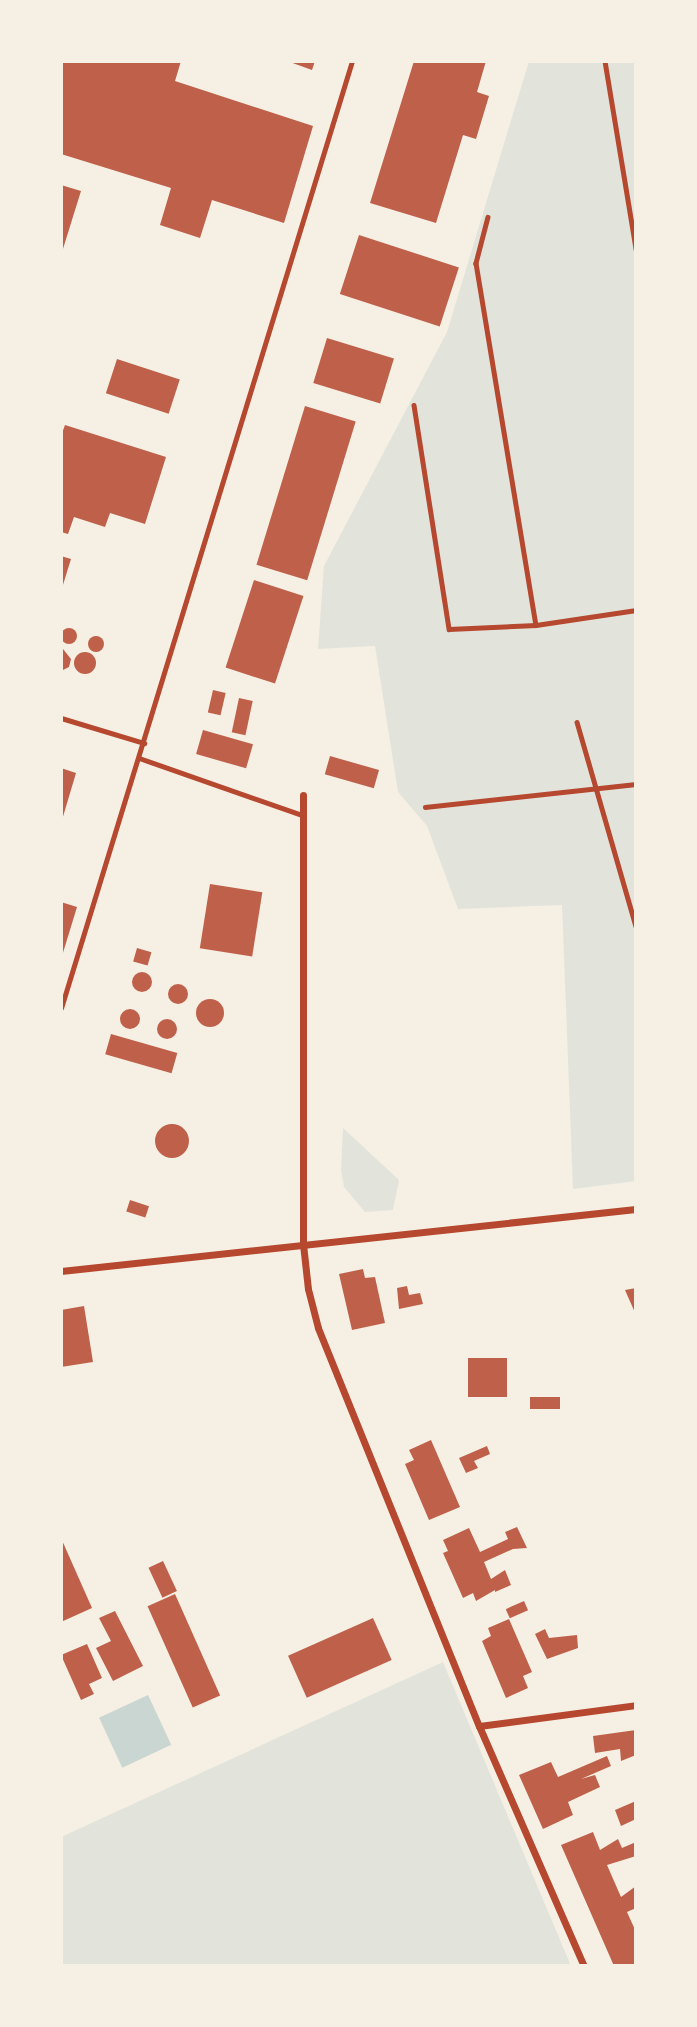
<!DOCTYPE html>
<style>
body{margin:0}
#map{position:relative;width:697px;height:2027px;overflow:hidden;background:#f6efe4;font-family:"Archivo Narrow",sans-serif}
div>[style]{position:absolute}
.green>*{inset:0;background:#e2e4dc}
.water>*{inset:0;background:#c9d6d2;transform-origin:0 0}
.building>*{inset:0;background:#bf614a;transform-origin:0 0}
.round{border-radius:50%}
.path>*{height:4.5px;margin:-2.25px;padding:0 2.25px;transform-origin:2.25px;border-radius:2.25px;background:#b5482f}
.service>*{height:5px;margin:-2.5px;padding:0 2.5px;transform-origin:2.5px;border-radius:2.5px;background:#b5482f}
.minor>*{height:7px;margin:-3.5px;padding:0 3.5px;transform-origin:3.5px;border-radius:3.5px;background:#b5482f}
span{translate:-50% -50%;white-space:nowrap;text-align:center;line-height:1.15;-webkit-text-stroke:6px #f6efe4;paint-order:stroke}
.frame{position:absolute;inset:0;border:63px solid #f6efe4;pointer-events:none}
</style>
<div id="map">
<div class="green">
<div style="clip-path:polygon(529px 61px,636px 61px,636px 1181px,573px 1189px,562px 905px,458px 909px,427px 826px,398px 792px,375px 646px,318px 649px,324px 566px,447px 332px)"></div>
<div style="clip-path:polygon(343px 1128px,399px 1180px,393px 1210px,365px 1212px,344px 1187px,341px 1170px)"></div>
<div style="clip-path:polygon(443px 1662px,571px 1966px,61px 1966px,61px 1837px)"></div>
</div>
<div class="water">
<div style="left:148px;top:1695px;width:55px;height:54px;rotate:65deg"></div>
</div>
<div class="building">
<div style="clip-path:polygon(61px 61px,181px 61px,175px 81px,313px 126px,284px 223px,212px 200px,200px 238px,160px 225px,171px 188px,61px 154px)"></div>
<div style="clip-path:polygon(287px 61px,315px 61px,312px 70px)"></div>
<div style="clip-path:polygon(414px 61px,486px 61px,477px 92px,489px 96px,476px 139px,463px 135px,436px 223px,370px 203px)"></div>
<div style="clip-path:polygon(61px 185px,81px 191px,62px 252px,61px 252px)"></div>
<div style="left:359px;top:235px;width:105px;height:62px;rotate:18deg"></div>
<div style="left:327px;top:338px;width:70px;height:47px;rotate:17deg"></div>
<div style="left:117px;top:359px;width:66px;height:36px;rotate:18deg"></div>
<div style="left:305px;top:406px;width:53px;height:166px;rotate:17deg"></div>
<div style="clip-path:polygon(65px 425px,166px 457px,145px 524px,110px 513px,105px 527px,74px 517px,68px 534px,61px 532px,61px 436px)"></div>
<div style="clip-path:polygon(61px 556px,71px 559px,62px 588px,61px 588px)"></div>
<div style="left:254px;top:580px;width:52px;height:92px;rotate:18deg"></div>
<div class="round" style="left:61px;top:628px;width:16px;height:16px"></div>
<div class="round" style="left:88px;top:636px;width:16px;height:16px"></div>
<div style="clip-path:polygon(63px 649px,71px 659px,69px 667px,61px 671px)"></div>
<div class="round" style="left:74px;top:652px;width:22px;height:22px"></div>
<div style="left:213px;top:690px;width:13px;height:23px;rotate:13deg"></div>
<div style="left:239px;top:698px;width:14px;height:35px;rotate:12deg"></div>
<div style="left:203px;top:730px;width:52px;height:25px;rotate:16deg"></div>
<div style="left:330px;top:756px;width:51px;height:19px;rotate:16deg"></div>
<div style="clip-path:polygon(61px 768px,76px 773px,62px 820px,61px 820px)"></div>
<div style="left:210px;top:884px;width:53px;height:65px;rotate:9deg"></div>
<div style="clip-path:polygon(61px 902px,77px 907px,62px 956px,61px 956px)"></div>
<div style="left:137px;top:948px;width:15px;height:14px;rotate:16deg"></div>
<div class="round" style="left:132px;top:972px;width:20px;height:20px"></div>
<div class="round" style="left:168px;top:984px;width:20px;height:20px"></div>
<div class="round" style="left:196px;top:999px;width:28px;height:28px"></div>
<div class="round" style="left:120px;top:1009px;width:20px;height:20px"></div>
<div class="round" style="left:157px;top:1019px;width:20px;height:20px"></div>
<div style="left:111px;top:1034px;width:69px;height:21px;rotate:16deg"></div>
<div class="round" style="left:155px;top:1124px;width:34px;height:34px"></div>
<div style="left:130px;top:1200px;width:20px;height:12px;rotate:18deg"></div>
<div style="clip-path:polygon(363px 1269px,365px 1278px,375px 1277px,385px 1323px,352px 1330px,339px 1274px)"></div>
<div style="clip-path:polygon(407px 1286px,409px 1295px,420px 1293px,423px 1304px,399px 1309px,397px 1288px)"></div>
<div style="clip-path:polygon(636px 1288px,636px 1315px,625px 1290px)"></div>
<div style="clip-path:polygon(84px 1306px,93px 1362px,61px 1367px,61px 1310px)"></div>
<div style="left:468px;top:1358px;width:39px;height:39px"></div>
<div style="left:530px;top:1397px;width:30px;height:12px"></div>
<div style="clip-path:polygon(431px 1440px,460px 1507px,429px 1520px,405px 1464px,414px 1460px,409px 1450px)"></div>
<div style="clip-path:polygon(487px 1446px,490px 1454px,474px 1461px,478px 1468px,466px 1473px,459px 1458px)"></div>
<div style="clip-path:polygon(517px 1527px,527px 1548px,513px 1549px,484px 1562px,491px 1579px,505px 1570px,511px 1585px,495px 1592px,495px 1590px,476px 1601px,473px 1593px,463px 1598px,443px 1553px,448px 1551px,443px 1540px,469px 1528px,480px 1552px,508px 1539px,505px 1532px)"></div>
<div style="clip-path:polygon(61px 1538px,92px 1608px,61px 1622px)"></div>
<div style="left:163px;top:1561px;width:33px;height:16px;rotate:65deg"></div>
<div style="left:175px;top:1594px;width:111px;height:30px;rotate:66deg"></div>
<div style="left:524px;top:1601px;width:10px;height:20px;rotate:66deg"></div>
<div style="clip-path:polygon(115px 1611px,143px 1666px,113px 1681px,96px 1648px,111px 1641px,99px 1618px)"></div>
<div style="left:373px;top:1618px;width:46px;height:93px;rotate:66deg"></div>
<div style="clip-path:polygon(509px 1619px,532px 1672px,523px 1676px,528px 1688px,506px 1698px,482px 1641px,491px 1636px,488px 1628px)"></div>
<div style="clip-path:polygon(545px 1629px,549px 1638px,577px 1635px,578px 1648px,547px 1659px,535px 1634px)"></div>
<div style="clip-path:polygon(87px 1644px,102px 1678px,89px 1684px,94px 1694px,81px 1700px,61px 1655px)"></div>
<div style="clip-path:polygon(636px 1730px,636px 1755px,621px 1761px,620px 1749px,595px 1753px,593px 1736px)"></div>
<div style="clip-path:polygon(607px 1756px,611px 1766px,581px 1779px,595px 1775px,600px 1787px,568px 1802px,573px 1815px,543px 1829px,519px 1775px,551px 1762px,558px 1777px)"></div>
<div style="clip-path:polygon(636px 1801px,636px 1819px,621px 1826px,615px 1810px)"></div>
<div style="clip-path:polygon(593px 1832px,600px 1850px,618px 1839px,622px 1848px,636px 1842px,636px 1856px,607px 1865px,621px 1897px,636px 1886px,636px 1908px,627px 1912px,636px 1932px,636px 1966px,614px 1966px,561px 1845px)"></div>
</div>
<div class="path">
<div style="left:605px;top:61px;width:191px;rotate:80.6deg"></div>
<div style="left:488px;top:217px;width:48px;rotate:104.6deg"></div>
<div style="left:476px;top:263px;width:367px;rotate:80.6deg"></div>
<div style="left:414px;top:405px;width:227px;rotate:81.1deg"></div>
<div style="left:449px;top:629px;width:87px;rotate:-2.6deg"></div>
<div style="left:536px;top:625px;width:101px;rotate:-8.5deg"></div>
<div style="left:577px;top:722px;width:212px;rotate:73.9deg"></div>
<div style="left:425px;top:807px;width:212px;rotate:-6.2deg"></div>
</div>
<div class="service">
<div style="left:61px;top:718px;width:87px;rotate:16.8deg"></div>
<div style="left:139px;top:758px;width:173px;rotate:19.3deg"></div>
<div style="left:61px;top:1008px;width:991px;rotate:-72.92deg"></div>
</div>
<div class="minor">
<div style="left:303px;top:795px;width:449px;rotate:90deg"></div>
<div style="left:303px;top:1244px;width:45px;rotate:83.7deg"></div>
<div style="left:308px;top:1289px;width:40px;rotate:75.6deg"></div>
<div style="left:318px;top:1328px;width:429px;rotate:68deg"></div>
<div style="left:479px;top:1726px;width:262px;rotate:66.4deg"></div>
<div style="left:61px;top:1271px;width:578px;rotate:-6.15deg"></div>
<div style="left:479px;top:1726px;width:158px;rotate:-7.6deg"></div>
</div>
<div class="frame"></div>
</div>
